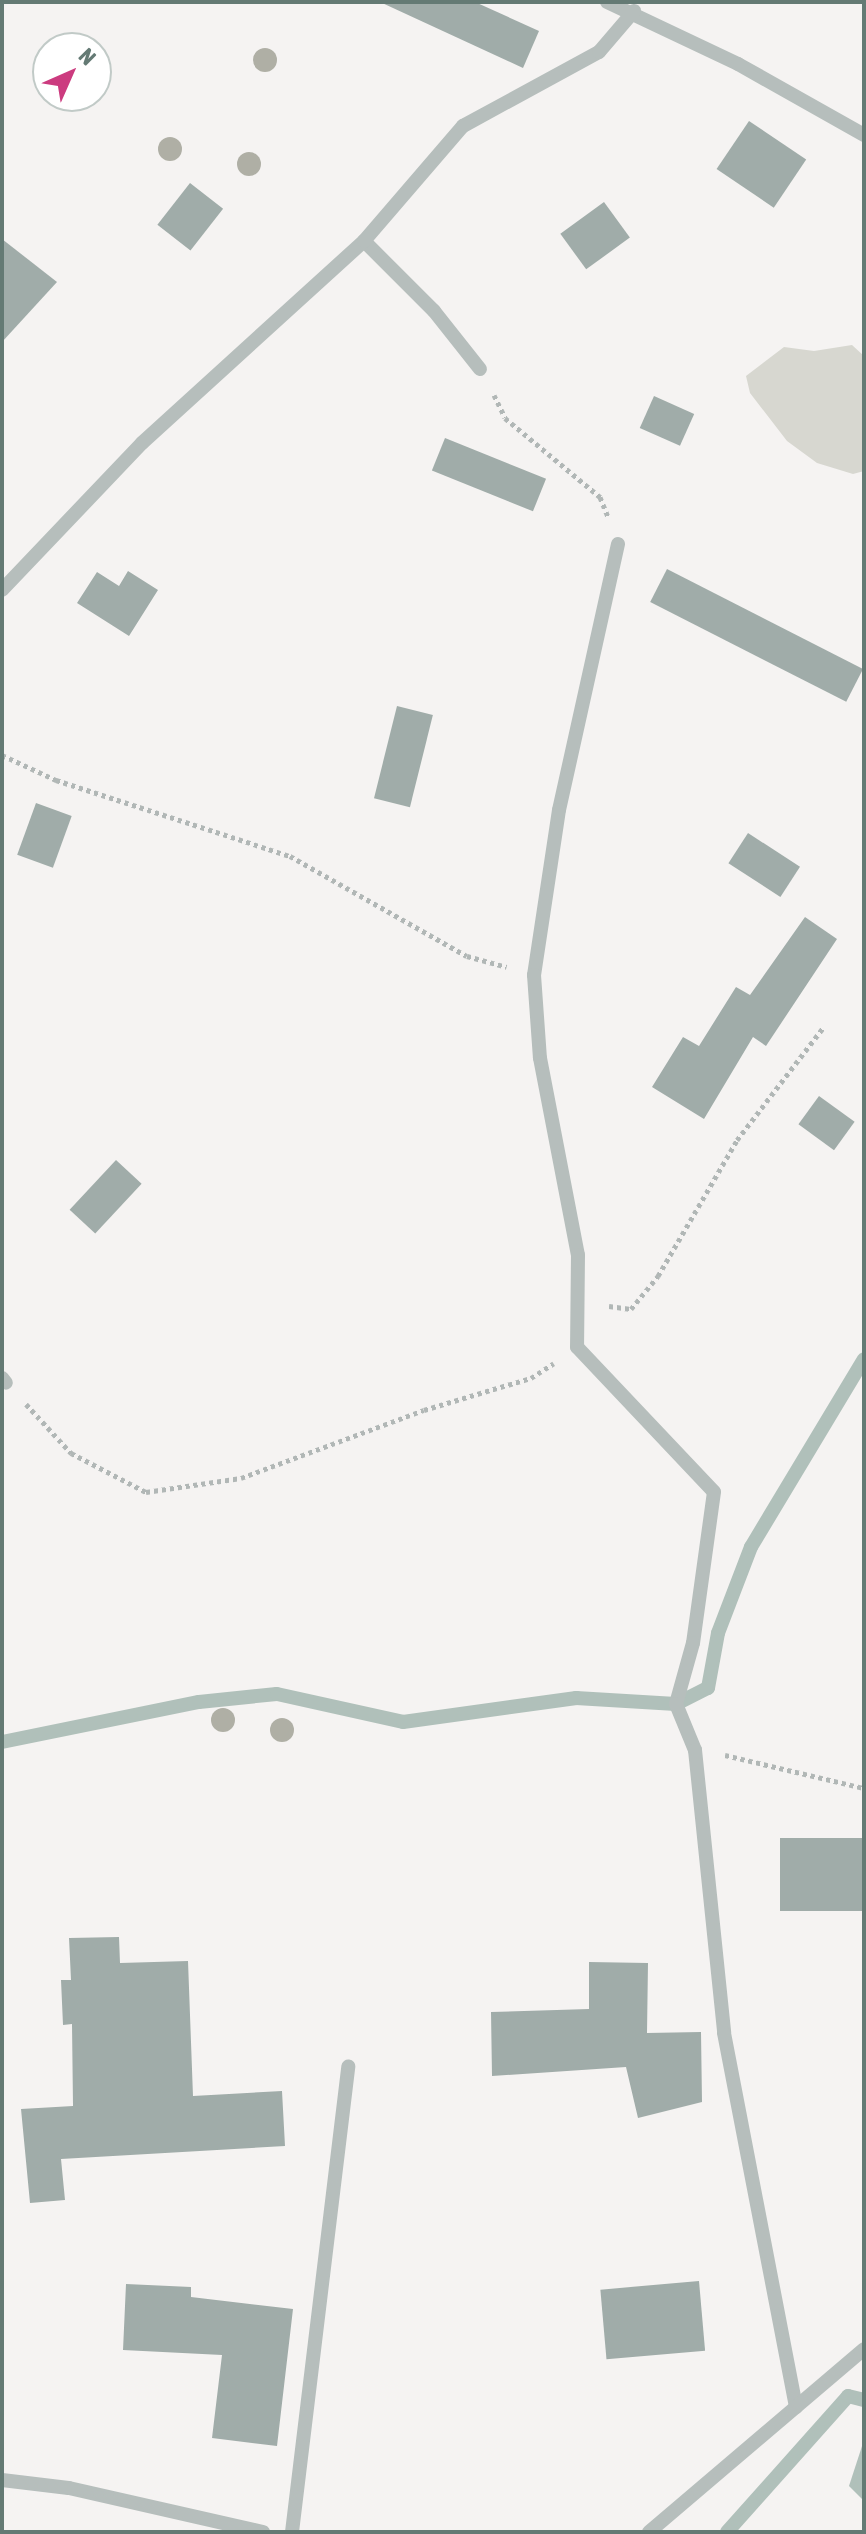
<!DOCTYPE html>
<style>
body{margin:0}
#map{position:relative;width:866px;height:2534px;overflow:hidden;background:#f5f3f2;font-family:"Asap Condensed",sans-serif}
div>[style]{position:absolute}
.green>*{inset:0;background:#d7d7d0}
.water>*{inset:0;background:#b0c0ba}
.stream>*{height:14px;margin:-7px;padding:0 7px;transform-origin:7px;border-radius:7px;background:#b0c0ba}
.building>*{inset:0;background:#a0aca9;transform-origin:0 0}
.path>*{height:5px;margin-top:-2.5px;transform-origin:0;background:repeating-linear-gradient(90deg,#b1b7b6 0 4px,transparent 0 8px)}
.minor>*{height:14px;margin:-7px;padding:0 7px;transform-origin:7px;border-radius:7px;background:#b6bebc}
.trees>*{width:24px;height:24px;margin:-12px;border-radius:50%;background:#afafa5}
span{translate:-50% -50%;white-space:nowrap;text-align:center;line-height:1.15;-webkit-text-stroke:8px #fff;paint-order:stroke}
.frame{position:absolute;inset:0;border:4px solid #647a74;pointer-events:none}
.north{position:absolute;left:32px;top:32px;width:80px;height:80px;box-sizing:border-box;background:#fff;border:2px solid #c1cac7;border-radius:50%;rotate:45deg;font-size:22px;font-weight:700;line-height:32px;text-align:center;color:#647a74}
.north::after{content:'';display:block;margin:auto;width:28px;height:36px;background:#cc3b7f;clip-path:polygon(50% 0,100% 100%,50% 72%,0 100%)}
</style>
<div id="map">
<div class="green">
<div style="clip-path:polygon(852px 345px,864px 356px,864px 471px,853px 474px,817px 463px,787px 441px,750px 393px,746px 376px,784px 347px,814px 351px)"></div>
</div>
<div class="water">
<div style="clip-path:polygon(864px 2440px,864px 2501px,849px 2486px)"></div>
</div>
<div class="stream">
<div style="left:2px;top:1742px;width:201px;rotate:-11.5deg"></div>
<div style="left:199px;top:1702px;width:78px;rotate:-5.9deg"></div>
<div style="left:277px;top:1694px;width:129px;rotate:12.5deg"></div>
<div style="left:403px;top:1722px;width:175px;rotate:-7.9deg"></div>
<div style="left:576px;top:1698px;width:100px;rotate:3.4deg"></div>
<div style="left:676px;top:1704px;width:36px;rotate:-27deg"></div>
<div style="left:708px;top:1688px;width:56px;rotate:-79.7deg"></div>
<div style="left:718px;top:1633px;width:92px;rotate:-69deg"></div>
<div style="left:751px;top:1547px;width:219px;rotate:-59deg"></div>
<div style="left:727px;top:2532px;width:182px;rotate:-48.3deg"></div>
<div style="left:848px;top:2396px;width:16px;rotate:14deg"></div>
</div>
<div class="building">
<div style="clip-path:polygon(380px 2px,475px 2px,539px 31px,523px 68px)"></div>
<div style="left:749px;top:121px;width:69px;height:58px;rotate:34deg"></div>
<div style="left:190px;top:183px;width:42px;height:53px;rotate:38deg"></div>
<div style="left:604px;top:202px;width:44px;height:54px;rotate:54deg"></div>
<div style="clip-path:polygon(2px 239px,57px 282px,2px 342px)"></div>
<div style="left:654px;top:396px;width:44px;height:35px;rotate:24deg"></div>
<div style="left:445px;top:438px;width:109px;height:35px;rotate:22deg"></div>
<div style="left:667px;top:569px;width:220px;height:37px;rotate:27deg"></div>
<div style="clip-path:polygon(128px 571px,158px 590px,129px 636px,77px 603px,97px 572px,119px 586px)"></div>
<div style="left:397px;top:706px;width:37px;height:95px;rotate:14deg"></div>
<div style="left:36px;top:803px;width:38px;height:55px;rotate:20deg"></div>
<div style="left:748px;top:833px;width:62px;height:36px;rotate:33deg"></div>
<div style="clip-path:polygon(805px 917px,837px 939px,766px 1046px,753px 1037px,704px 1119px,652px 1087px,683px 1037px,699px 1046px,736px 987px,750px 995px)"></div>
<div style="left:819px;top:1096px;width:44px;height:35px;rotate:36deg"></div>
<div style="left:116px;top:1160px;width:35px;height:68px;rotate:43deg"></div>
<div style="left:864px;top:1838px;width:73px;height:84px;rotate:90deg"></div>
<div style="clip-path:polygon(119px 1937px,120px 1963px,188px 1961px,193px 2096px,282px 2091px,285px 2146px,61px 2159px,65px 2200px,30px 2203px,21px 2109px,73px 2106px,72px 2024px,63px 2025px,61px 1980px,71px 1980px,69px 1938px)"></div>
<div style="clip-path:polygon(589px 1962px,648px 1963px,647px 2033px,701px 2032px,702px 2102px,638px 2118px,626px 2067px,492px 2076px,491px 2012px,589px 2009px)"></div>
<div style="left:699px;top:2281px;width:70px;height:99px;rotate:85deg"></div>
<div style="clip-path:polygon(126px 2284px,191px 2287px,191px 2297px,293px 2309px,277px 2446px,212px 2438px,222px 2355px,123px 2350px)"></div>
</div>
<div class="path">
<div style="left:494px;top:395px;width:25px;rotate:64deg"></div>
<div style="left:505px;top:418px;width:124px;rotate:39.7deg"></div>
<div style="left:600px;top:497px;width:22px;rotate:68deg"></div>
<div style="left:2px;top:755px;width:60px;rotate:24.8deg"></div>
<div style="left:56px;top:780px;width:246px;rotate:18deg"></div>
<div style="left:290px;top:856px;width:203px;rotate:29.5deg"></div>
<div style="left:467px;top:956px;width:41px;rotate:15.4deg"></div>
<div style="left:609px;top:1306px;width:22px;rotate:8deg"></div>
<div style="left:631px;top:1309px;width:43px;rotate:-50.7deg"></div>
<div style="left:658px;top:1276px;width:157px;rotate:-59.8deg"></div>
<div style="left:737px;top:1140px;width:141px;rotate:-52.5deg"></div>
<div style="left:26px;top:1404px;width:67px;rotate:47.4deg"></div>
<div style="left:71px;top:1453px;width:85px;rotate:27.5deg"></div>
<div style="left:146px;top:1492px;width:96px;rotate:-8.4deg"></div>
<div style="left:241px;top:1478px;width:195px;rotate:-20.4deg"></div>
<div style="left:424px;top:1410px;width:112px;rotate:-16.7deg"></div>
<div style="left:531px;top:1378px;width:27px;rotate:-33deg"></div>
<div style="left:725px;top:1755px;width:143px;rotate:13.4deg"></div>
</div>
<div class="minor">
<div style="left:607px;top:2px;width:145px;rotate:25.3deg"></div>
<div style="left:738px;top:64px;width:145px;rotate:29.4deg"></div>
<div style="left:364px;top:241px;width:99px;rotate:45deg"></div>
<div style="left:434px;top:311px;width:74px;rotate:51.6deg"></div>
<div style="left:618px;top:544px;width:272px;rotate:102.5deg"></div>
<div style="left:559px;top:810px;width:167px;rotate:98.6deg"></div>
<div style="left:534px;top:975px;width:83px;rotate:85.9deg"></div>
<div style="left:540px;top:1058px;width:201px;rotate:79.1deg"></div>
<div style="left:578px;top:1255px;width:92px;rotate:90.6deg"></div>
<div style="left:577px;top:1347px;width:199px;rotate:46.6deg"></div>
<div style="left:714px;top:1492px;width:152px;rotate:97.9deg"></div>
<div style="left:693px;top:1643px;width:63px;rotate:105.6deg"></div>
<div style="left:676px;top:1704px;width:50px;rotate:67.6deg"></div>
<div style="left:695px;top:1750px;width:284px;rotate:84.1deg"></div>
<div style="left:724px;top:2033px;width:381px;rotate:79.1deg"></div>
<div style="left:2px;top:590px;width:203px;rotate:-46.4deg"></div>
<div style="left:142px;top:443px;width:300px;rotate:-42.3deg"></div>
<div style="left:364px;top:241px;width:152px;rotate:-49.3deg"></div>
<div style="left:463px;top:126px;width:155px;rotate:-28.6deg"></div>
<div style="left:599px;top:52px;width:54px;rotate:-49.5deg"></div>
<div style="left:2px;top:1378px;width:6px;rotate:51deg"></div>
<div style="left:2px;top:2480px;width:67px;rotate:6.8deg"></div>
<div style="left:69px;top:2488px;width:199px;rotate:12.8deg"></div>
<div style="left:292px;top:2532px;width:469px;rotate:-83.1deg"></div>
<div style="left:649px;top:2532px;width:282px;rotate:-40.4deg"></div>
</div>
<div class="trees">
<div style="left:265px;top:60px"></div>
<div style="left:170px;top:149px"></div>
<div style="left:249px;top:164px"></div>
<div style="left:223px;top:1720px"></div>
<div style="left:282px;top:1730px"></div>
</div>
<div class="frame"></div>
<div class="north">N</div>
</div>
